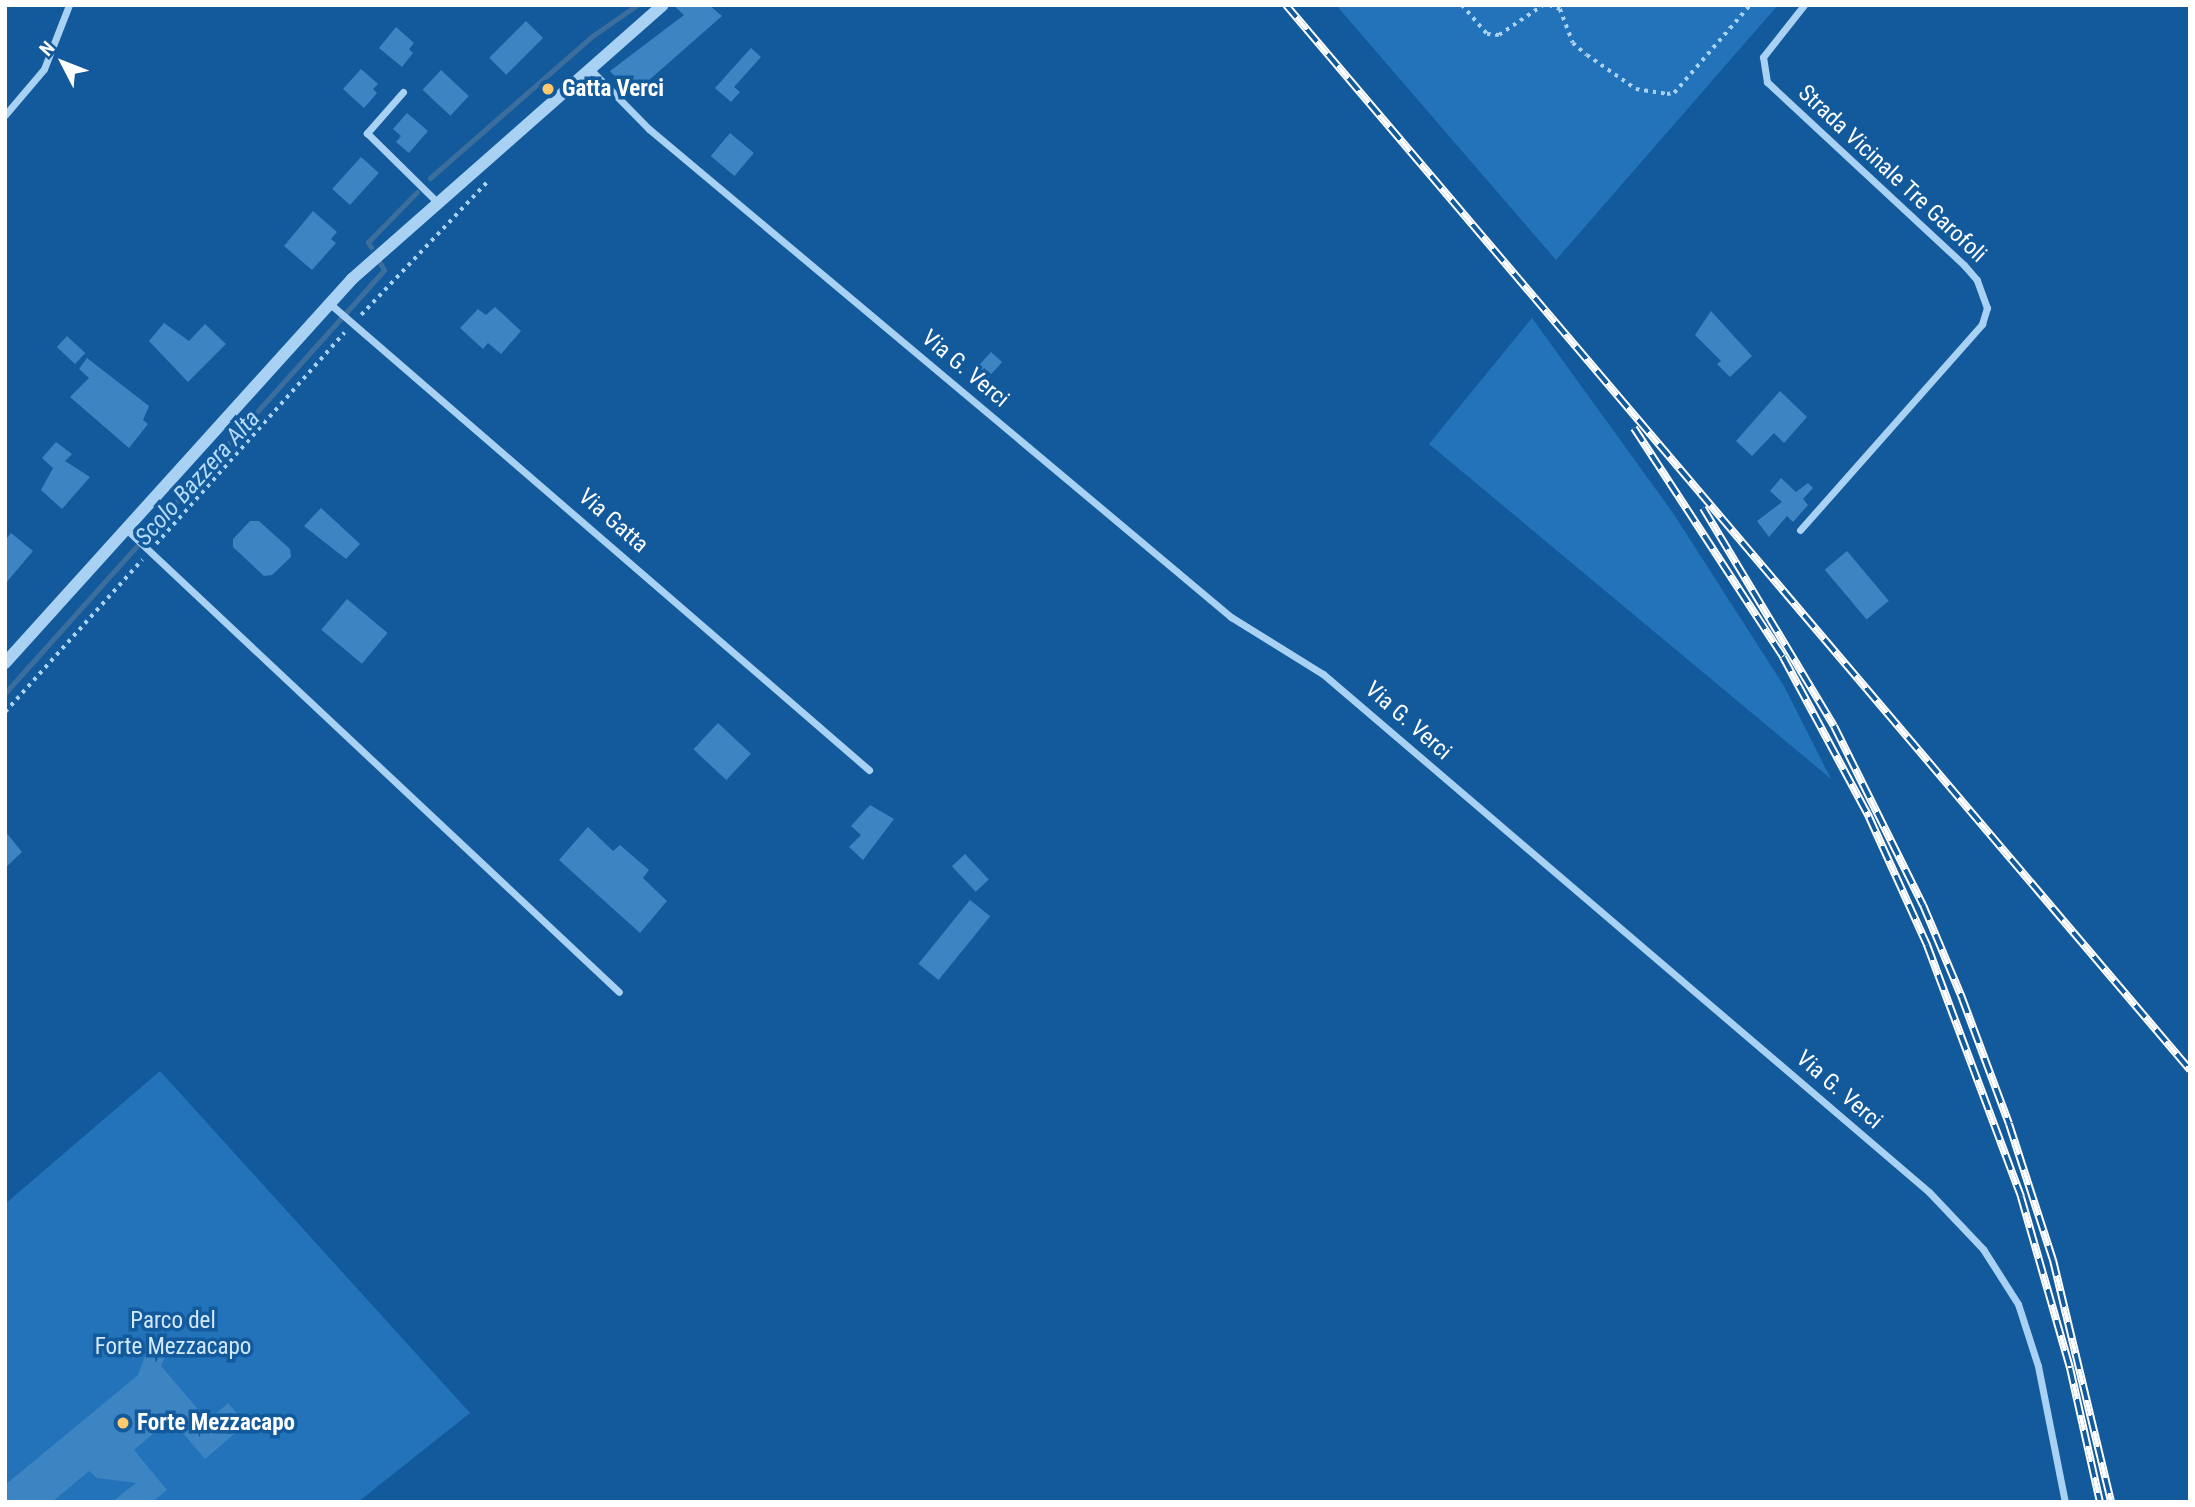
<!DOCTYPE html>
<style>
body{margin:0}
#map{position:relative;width:2195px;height:1507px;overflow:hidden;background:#135a9c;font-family:"Roboto Condensed",sans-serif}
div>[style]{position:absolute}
.green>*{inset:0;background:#2273b9}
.stream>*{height:5px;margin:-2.5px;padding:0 2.5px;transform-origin:2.5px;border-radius:2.5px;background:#3c6e9d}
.building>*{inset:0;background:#3d84c3;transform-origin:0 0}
.path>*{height:3.5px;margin-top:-1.75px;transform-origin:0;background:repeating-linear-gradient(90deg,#a9d1f4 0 3.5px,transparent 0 8.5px)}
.minor>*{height:7px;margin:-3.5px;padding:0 3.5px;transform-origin:3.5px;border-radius:3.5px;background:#a9d1f4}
.tertiary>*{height:12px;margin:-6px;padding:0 6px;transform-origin:6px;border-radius:6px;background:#a9d1f4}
.rail>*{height:8px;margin-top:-4px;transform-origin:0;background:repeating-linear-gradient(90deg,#135a9c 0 16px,#fff 0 32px);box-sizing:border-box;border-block:2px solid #fff}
.dots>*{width:19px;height:19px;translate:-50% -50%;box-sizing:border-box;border:4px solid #135a9c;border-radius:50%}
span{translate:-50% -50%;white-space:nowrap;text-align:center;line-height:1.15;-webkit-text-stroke:7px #135a9c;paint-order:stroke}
.poi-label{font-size:23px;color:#fff;font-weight:700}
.left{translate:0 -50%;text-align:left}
.street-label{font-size:23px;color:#fff}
.park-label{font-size:23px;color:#d2e9fd}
.water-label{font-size:24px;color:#b6dbfa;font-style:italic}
.frame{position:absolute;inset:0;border:7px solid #fff;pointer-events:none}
.north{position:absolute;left:28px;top:28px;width:70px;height:70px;-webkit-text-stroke:5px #135a9c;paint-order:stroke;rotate:312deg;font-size:19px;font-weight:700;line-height:28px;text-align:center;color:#fff}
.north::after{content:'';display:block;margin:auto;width:24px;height:32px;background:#fff;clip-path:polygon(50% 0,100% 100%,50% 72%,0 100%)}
</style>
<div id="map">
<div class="green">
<div style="clip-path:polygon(1336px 5px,1778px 5px,1556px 260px)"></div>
<div style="clip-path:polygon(1532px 318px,1673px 513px,1784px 686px,1831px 779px,1429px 444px)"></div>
<div style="clip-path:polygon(160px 1071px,470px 1413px,358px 1502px,5px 1502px,5px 1204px)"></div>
</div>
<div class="stream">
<div style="left:430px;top:178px;width:214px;rotate:-41.2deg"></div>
<div style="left:591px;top:37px;width:56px;rotate:-34.8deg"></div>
<div style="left:371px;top:247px;width:6px;rotate:-121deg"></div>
<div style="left:368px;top:242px;width:70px;rotate:-45.6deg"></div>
<div style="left:5px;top:693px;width:568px;rotate:-48.14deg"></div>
<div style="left:384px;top:270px;width:10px;rotate:-119deg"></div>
</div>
<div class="building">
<div style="clip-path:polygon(673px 5px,709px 5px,722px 16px,632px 95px,610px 71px,684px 15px)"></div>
<div style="left:526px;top:21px;width:24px;height:52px;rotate:45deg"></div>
<div style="clip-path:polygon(396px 27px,414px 43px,409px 49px,413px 53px,402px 67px,379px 48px)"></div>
<div style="clip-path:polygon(751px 48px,761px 57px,734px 87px,740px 92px,731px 102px,715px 88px)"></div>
<div style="clip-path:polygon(361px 69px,378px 84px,373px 89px,377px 93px,364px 108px,343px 89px)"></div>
<div style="left:441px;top:70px;width:38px;height:27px;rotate:43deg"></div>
<div style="clip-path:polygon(407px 113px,428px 131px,409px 153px,396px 142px,401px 136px,393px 129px)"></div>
<div style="left:730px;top:133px;width:31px;height:30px;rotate:40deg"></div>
<div style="left:361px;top:157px;width:24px;height:43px;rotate:42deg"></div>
<div style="clip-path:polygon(313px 211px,337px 232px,331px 239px,336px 243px,312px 270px,284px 246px)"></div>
<div style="clip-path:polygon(495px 307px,521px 331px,501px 354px,488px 343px,483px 349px,460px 328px,478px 309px,486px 315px)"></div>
<div style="clip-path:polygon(1711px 311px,1752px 356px,1730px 377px,1717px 364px,1721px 361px,1695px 335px)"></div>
<div style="clip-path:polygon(164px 323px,189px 341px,205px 324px,226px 344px,188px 382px,149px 341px)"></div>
<div style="left:67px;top:336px;width:25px;height:15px;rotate:43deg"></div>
<div style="left:991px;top:352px;width:15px;height:28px;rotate:42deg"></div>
<div style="clip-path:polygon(87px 358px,149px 406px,143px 420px,148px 424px,129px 448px,70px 397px,89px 378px,79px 369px)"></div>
<div style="clip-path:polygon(1780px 391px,1807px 417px,1784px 443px,1774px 433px,1752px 456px,1736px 441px)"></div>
<div style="clip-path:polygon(56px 442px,72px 454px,65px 461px,90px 477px,62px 509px,41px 490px,53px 468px,42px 458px)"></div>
<div style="clip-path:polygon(1781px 478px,1796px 492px,1808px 483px,1813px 488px,1803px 499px,1808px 505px,1793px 522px,1787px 516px,1769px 537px,1757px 521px,1782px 502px,1770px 491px)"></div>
<div style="clip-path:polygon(321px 508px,360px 544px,346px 559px,304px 526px)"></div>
<div style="clip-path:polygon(250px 521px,259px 521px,290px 549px,291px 557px,272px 575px,264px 576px,233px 547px,233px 539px)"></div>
<div style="clip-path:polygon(11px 533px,33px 551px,5px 584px,5px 540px)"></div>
<div style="left:1847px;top:551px;width:65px;height:29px;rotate:50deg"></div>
<div style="left:347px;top:599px;width:53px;height:40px;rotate:40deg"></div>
<div style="left:718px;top:723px;width:45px;height:36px;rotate:43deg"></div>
<div style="clip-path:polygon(870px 805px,894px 819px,863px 860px,849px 847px,861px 835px,851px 826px)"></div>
<div style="clip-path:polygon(588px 827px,613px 851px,620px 845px,649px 870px,643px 878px,667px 901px,640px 933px,559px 860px)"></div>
<div style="clip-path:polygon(5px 831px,22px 852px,5px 868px)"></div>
<div style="left:965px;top:854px;width:35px;height:18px;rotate:47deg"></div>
<div style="left:970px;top:900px;width:26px;height:82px;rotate:39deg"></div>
<div style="clip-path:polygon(156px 1345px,166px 1355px,161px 1366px,208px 1421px,228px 1403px,246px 1424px,205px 1459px,171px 1419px,134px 1450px,167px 1490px,152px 1502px,112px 1502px,136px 1483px,97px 1478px,89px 1471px,52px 1502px,5px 1502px,5px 1485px,138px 1375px,148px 1348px)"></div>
</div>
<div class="path">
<div style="left:1462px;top:5px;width:38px;rotate:49deg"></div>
<div style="left:1487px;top:34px;width:12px;rotate:5deg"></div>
<div style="left:1499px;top:35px;width:53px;rotate:-34.3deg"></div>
<div style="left:1549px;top:5px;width:12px;rotate:20deg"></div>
<div style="left:1560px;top:9px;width:36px;rotate:69deg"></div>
<div style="left:1573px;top:43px;width:18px;rotate:41deg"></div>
<div style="left:1587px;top:55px;width:60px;rotate:34.8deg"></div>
<div style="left:1636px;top:89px;width:31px;rotate:9deg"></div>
<div style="left:1667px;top:94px;width:7px;rotate:-8deg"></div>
<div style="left:1674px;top:93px;width:116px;rotate:-49.2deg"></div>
<div style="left:361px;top:315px;width:183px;rotate:-46.5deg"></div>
<div style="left:156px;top:544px;width:283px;rotate:-48.3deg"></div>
<div style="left:5px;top:712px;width:205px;rotate:-48deg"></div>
</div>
<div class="minor">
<div style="left:589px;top:68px;width:86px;rotate:45.5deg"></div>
<div style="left:649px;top:129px;width:760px;rotate:39.98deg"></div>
<div style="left:1231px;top:617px;width:108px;rotate:31.8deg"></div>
<div style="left:1323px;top:674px;width:797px;rotate:40.52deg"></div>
<div style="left:1929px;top:1192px;width:79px;rotate:46.5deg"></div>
<div style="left:1983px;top:1249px;width:65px;rotate:57.5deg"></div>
<div style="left:2018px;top:1304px;width:65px;rotate:72.1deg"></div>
<div style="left:2038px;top:1366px;width:139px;rotate:78.8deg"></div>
<div style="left:403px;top:92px;width:55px;rotate:131.3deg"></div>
<div style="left:367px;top:133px;width:97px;rotate:44.6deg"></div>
<div style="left:5px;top:115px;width:60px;rotate:-49.7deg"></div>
<div style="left:44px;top:69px;width:69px;rotate:-68.7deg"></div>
<div style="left:329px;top:303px;width:714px;rotate:40.85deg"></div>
<div style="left:126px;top:529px;width:676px;rotate:43.2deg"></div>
<div style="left:1800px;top:530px;width:275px;rotate:-48.5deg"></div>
<div style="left:1982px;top:324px;width:17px;rotate:-73deg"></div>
<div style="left:1987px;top:308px;width:30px;rotate:-110deg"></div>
<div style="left:1977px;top:280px;width:20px;rotate:-131deg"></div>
<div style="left:1964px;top:265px;width:269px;rotate:-137.1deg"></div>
<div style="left:1767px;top:82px;width:25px;rotate:-99deg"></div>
<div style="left:1763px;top:57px;width:66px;rotate:-51.7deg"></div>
</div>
<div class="tertiary">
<div style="left:5px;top:663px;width:518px;rotate:-47.9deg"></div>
<div style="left:352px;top:279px;width:414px;rotate:-41.4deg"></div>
</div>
<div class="rail">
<div style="left:1286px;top:5px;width:1397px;rotate:49.67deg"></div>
<div style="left:1634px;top:428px;width:273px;rotate:56.9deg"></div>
<div style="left:1783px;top:657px;width:182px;rotate:61.7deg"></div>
<div style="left:1869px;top:817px;width:141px;rotate:65.6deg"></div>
<div style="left:1927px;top:945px;width:269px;rotate:69.5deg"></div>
<div style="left:2021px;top:1197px;width:178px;rotate:74deg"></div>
<div style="left:2070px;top:1368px;width:137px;rotate:77.4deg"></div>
<div style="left:1703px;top:508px;width:254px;rotate:59deg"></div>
<div style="left:1834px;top:726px;width:200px;rotate:63.6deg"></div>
<div style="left:1923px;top:905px;width:101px;rotate:67.2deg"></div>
<div style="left:1962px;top:998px;width:134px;rotate:69.5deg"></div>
<div style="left:2009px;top:1124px;width:143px;rotate:72.1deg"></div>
<div style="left:2053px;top:1260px;width:249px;rotate:76.5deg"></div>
</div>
<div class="dots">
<div style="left:548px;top:89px;background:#ffc96c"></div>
<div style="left:123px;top:1423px;background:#ffc96c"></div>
</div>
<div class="poi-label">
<span class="left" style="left:562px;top:89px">Gatta Verci</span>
<span class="left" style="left:137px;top:1423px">Forte Mezzacapo</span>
</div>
<div class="street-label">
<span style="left:1892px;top:174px;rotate:43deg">Strada Vicinale Tre Garofoli</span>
<span style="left:965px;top:369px;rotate:40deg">Via G. Verci</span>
<span style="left:613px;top:521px;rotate:41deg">Via Gatta</span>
<span style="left:1408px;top:721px;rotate:41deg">Via G. Verci</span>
<span style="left:1839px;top:1090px;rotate:41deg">Via G. Verci</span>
</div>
<div class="park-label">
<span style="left:173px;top:1334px">Parco del<br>Forte Mezzacapo</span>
</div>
<div class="water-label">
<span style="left:198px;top:478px;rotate:-48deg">Scolo Bazzera Alta</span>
</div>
<div class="frame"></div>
<div class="north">N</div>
</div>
